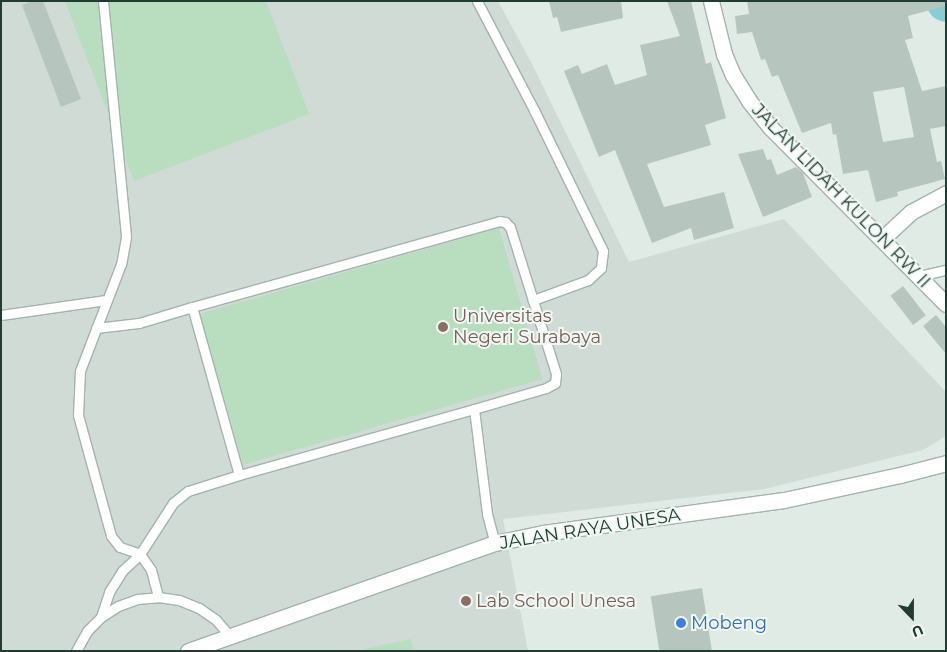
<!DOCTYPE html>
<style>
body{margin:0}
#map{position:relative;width:947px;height:652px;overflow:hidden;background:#e1ebe5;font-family:Montserrat,sans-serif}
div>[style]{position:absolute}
.built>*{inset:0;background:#cfdbd4}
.green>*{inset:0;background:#b9ddbf;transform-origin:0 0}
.river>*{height:38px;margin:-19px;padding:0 19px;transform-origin:19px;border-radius:19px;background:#88cdd1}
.building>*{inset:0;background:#b6c6be;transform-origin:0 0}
.roads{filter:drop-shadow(1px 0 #a4b3ac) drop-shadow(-1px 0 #a4b3ac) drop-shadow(0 1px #a4b3ac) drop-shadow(0 -1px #a4b3ac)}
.lane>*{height:9px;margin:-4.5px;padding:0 4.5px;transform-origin:4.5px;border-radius:4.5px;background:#fff}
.street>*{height:15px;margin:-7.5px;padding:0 7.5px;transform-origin:7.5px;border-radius:7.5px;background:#fff}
.secondary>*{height:15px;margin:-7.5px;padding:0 7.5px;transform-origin:7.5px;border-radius:7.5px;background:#fff}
.dots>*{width:14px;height:14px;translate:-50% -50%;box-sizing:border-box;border:2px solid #f1f8f4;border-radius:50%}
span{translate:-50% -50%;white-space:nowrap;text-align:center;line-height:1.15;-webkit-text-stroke:4px #f1f8f4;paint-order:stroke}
.street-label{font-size:18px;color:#213c32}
.education-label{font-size:18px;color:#785e54}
.left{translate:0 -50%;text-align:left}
.shop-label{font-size:18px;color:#366cbe}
.frame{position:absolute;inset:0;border:2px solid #213c32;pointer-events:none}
.north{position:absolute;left:887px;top:592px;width:50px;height:50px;-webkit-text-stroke:4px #f1f8f4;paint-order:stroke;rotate:158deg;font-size:14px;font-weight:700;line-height:20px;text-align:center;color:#213c32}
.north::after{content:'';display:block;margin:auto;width:18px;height:22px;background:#213c32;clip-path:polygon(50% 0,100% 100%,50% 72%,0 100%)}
</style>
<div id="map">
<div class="built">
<div style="clip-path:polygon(1px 1px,498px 1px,533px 66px,629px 262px,784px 219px,946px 392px,946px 436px,923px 450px,764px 489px,503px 519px,528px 651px,1px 651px)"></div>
</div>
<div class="green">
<div style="clip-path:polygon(65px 1px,266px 1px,309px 114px,134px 181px)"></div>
<div style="left:499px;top:228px;width:157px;height:311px;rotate:74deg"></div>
<div style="clip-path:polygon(411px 639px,413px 651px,355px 651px)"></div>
</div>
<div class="river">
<div style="left:945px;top:1px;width:2px;rotate:63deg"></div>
</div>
<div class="building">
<div style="clip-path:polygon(32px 1px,43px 1px,81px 99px,61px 107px,22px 5px)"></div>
<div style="clip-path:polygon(549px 1px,621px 1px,623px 18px,561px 32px,557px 17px,553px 18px)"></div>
<div style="clip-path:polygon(667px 1px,691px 1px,706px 64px,711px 62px,726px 118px,705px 125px,711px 145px,647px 164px,664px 207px,724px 192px,734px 228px,694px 240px,691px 228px,652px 243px,615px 150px,599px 157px,564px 71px,578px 65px,582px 74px,607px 64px,615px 85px,647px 75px,640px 45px,680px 36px)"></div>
<div style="clip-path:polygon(evenodd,747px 1px,944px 1px,945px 6px,908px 16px,913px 38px,905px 40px,922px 91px,946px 86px,946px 126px,930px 129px,937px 162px,941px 161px,945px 179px,897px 192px,898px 196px,876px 202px,868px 170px,843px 174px,836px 134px,833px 135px,831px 123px,802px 133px,778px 75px,772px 77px,765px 59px,761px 60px,752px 32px,737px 34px,735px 16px,749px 14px,747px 1px,904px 87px,914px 137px,883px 142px,873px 92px,904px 87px)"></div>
<div style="clip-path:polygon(763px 149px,767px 160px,771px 159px,777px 175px,796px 167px,803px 173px,812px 197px,763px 217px,738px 154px)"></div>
<div style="left:903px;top:286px;width:37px;height:16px;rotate:52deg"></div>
<div style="clip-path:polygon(936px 315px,946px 327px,946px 354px,923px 326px)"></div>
<div style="left:702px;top:588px;width:64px;height:52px;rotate:81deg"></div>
</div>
<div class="roads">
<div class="lane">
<div style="left:103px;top:1px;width:237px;rotate:84.4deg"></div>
<div style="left:126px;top:237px;width:27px;rotate:100deg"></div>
<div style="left:121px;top:264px;width:115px;rotate:111deg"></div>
<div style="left:80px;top:371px;width:44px;rotate:92.6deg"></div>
<div style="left:78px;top:415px;width:125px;rotate:74.7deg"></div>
<div style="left:111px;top:536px;width:14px;rotate:51deg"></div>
<div style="left:120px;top:547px;width:21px;rotate:19deg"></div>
<div style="left:140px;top:554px;width:19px;rotate:55deg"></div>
<div style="left:151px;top:570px;width:28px;rotate:75deg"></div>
<div style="left:477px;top:1px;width:123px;rotate:62.4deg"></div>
<div style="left:534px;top:110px;width:157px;rotate:63.9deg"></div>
<div style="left:603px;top:251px;width:17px;rotate:97deg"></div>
<div style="left:601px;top:268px;width:18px;rotate:137deg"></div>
<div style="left:588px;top:280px;width:59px;rotate:160deg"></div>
<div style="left:499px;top:221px;width:6px;rotate:9deg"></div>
<div style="left:505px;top:222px;width:7px;rotate:45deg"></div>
<div style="left:510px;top:227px;width:154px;rotate:72.6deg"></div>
<div style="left:556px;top:374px;width:9px;rotate:96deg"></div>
<div style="left:555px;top:383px;width:10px;rotate:151deg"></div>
<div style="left:546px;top:388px;width:75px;rotate:163.7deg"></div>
<div style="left:474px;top:409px;width:244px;rotate:164.3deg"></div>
<div style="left:239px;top:475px;width:174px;rotate:-105.6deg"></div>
<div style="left:192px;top:307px;width:319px;rotate:-15.6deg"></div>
<div style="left:919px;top:276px;width:28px;rotate:-13deg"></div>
<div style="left:1px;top:315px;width:106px;rotate:-8.1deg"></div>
<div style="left:96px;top:328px;width:43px;rotate:-6.6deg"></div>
<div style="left:139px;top:323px;width:55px;rotate:-16.8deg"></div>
<div style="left:474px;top:409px;width:106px;rotate:82.9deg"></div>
<div style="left:487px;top:514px;width:30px;rotate:75deg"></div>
<div style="left:101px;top:617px;width:26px;rotate:-72deg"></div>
<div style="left:109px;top:592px;width:25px;rotate:-58deg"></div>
<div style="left:122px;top:571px;width:25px;rotate:-43deg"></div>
<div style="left:140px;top:554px;width:61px;rotate:-57.1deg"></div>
<div style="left:173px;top:503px;width:19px;rotate:-39deg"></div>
<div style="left:188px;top:491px;width:53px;rotate:-17.4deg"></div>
<div style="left:76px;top:651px;width:23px;rotate:-61deg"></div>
<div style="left:87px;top:631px;width:20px;rotate:-45deg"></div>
<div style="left:101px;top:617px;width:20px;rotate:-33deg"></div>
<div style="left:118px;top:606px;width:20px;rotate:-20deg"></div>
<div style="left:137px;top:599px;width:21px;rotate:-5deg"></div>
<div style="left:158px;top:597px;width:21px;rotate:8deg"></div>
<div style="left:179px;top:600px;width:22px;rotate:22deg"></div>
<div style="left:199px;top:608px;width:21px;rotate:35deg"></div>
<div style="left:216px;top:620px;width:21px;rotate:49deg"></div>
</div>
<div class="street">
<div style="left:882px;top:239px;width:40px;rotate:-43deg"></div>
<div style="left:911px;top:212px;width:40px;rotate:-28deg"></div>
</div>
<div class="secondary">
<div style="left:711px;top:1px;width:55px;rotate:76.2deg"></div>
<div style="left:724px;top:54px;width:23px;rotate:67deg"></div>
<div style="left:733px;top:75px;width:31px;rotate:58deg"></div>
<div style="left:749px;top:101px;width:35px;rotate:51deg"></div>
<div style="left:771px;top:128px;width:248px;rotate:45.2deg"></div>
<div style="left:188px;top:651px;width:325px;rotate:-19.4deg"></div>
<div style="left:495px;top:543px;width:49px;rotate:-11.8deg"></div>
<div style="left:543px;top:533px;width:243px;rotate:-7.8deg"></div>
<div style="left:784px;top:500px;width:119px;rotate:-12.2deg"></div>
<div style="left:900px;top:475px;width:48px;rotate:-14.6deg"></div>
</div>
</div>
<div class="dots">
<div style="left:443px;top:327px;background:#8d6e63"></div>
<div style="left:466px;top:601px;background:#8d6e63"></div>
<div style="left:681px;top:623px;background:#3f7fe0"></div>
</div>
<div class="street-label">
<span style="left:841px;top:196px;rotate:46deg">JALAN LIDAH KULON RW II</span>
<span style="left:590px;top:529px;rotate:-9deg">JALAN RAYA UNESA</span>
</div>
<div class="education-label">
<span class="left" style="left:453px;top:327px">Universitas<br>Negeri Surabaya</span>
<span class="left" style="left:476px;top:601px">Lab School Unesa</span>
</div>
<div class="shop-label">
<span class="left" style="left:691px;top:623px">Mobeng</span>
</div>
<div class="frame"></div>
<div class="north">U</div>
</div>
